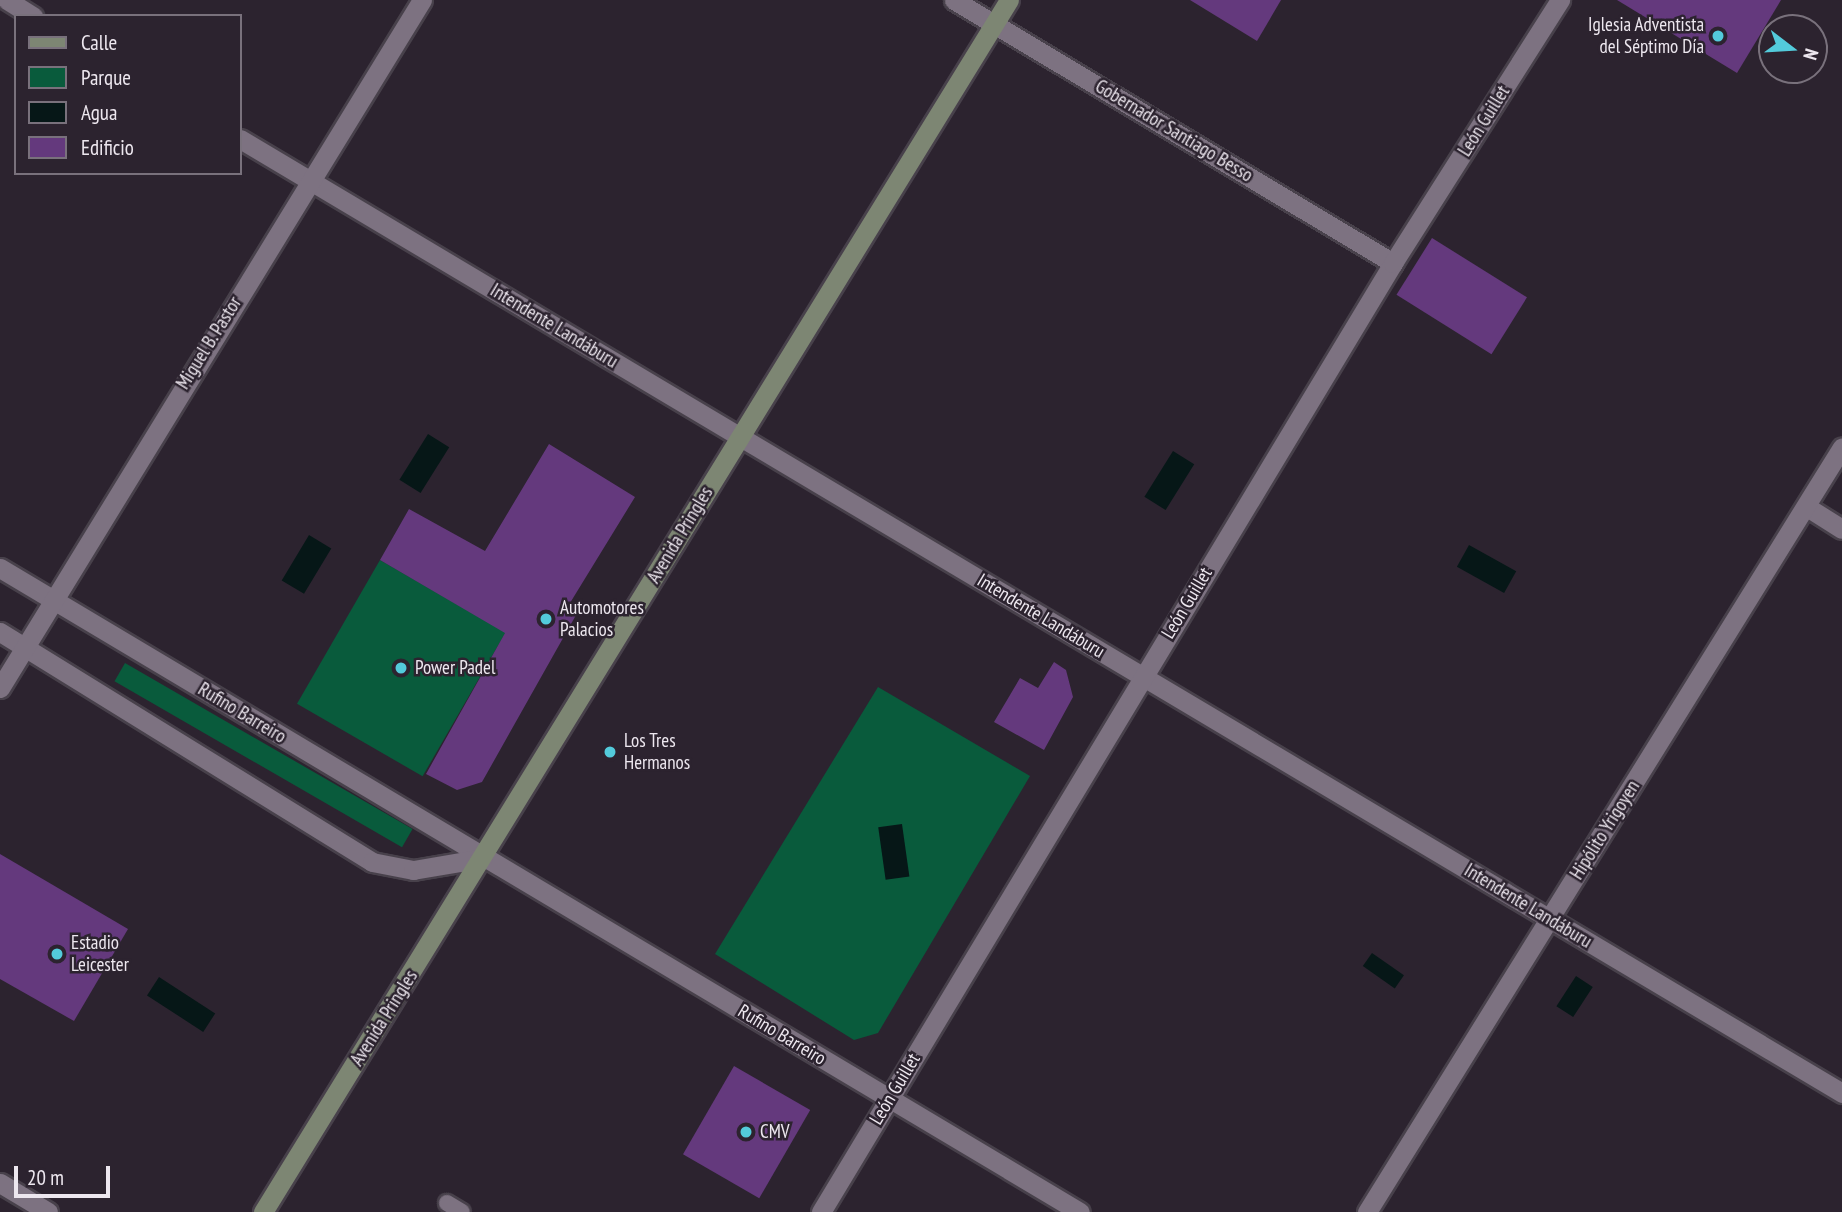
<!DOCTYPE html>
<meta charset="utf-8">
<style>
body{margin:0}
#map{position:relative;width:1842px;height:1212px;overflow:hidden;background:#2c232f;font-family:"PT Sans Narrow",sans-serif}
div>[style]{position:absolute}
.green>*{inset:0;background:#095b3c;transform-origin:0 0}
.water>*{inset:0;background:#061717;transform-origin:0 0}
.building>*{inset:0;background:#64397d;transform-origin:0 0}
.roads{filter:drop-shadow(2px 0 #48414b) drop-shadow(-2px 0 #48414b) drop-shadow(0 2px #48414b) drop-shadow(0 -2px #48414b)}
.service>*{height:16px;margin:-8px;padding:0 8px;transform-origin:8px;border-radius:8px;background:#7d7281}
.minor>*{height:19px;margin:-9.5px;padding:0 9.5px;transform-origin:9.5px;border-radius:9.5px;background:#7d7281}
.tertiary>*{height:19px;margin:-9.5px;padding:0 9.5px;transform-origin:9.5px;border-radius:9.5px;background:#7d7281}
.secondary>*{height:19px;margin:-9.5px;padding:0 9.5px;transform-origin:9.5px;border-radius:9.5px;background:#7d8673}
.dots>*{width:19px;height:19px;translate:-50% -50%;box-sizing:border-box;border:4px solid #2c232f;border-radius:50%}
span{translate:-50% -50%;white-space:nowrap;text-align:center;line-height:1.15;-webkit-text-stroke:5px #2c232f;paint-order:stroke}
.poi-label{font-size:19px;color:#ede7ef}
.right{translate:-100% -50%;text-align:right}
.left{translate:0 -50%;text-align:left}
.street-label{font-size:19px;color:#ede7ef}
.legend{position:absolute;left:14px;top:14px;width:228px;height:161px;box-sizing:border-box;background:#2c232f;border:2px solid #79717c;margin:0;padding:9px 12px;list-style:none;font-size:21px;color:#ede7ef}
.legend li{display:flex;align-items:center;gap:14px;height:35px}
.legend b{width:35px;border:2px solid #79717c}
.north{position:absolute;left:1758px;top:14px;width:70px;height:70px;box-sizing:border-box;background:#2c232f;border:2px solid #79717c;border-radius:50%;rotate:107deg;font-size:19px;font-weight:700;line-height:28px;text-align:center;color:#ede7ef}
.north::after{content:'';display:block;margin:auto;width:24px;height:32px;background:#53cbdb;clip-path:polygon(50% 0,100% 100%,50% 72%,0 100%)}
.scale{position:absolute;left:14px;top:1166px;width:96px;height:32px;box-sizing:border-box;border:4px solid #ede7ef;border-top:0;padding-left:9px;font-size:21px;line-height:24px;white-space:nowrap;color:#ede7ef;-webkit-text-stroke:5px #2c232f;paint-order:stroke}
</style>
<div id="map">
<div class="green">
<div style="left:380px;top:560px;width:145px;height:166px;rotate:30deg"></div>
<div style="left:125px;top:663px;width:332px;height:21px;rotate:30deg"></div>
<div style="clip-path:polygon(878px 687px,1030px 776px,878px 1033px,854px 1040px,715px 954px)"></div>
</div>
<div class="water">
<div style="left:428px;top:434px;width:25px;height:54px;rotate:32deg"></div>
<div style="left:1173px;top:451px;width:25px;height:54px;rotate:32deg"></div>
<div style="left:309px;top:535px;width:26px;height:53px;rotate:31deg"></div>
<div style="left:1469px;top:545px;width:54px;height:25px;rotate:29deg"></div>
<div style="left:902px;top:824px;width:53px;height:24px;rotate:82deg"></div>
<div style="left:1372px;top:953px;width:39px;height:16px;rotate:35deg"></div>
<div style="left:1576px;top:976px;width:20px;height:36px;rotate:33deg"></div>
<div style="left:159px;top:977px;width:67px;height:22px;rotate:33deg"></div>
</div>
<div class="building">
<div style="clip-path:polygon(1190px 0,1281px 0,1257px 41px)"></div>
<div style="clip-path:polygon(1617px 0,1781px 0,1737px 73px)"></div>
<div style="left:1432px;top:238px;width:112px;height:67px;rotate:32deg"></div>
<div style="clip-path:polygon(549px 444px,635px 497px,570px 603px,580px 608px,482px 782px,457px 790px,426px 774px,505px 633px,380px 560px,409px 509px,485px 551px)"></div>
<div style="clip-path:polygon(1054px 662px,1066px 670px,1073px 697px,1044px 750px,994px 722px,1020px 678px,1038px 688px)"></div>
<div style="clip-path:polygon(0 854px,128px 929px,74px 1021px,0 979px)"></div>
<div style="left:734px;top:1066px;width:88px;height:102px;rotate:30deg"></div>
</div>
<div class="roads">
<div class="service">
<div style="left:447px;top:1203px;width:17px;rotate:31deg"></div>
</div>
<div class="minor">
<div style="left:7px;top:0;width:31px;rotate:32deg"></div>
<div style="left:954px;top:0;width:512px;rotate:30.93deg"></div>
<div style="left:240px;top:139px;width:1865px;rotate:30.77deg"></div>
<div style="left:1807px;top:507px;width:41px;rotate:32.2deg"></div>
<div style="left:0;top:568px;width:1257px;rotate:30.81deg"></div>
<div style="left:0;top:632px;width:437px;rotate:31.7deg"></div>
<div style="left:372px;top:862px;width:42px;rotate:11deg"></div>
<div style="left:413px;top:870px;width:71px;rotate:-9.7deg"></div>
<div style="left:0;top:688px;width:807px;rotate:-58.48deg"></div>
<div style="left:0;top:1183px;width:56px;rotate:31.1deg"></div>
<div style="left:1367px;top:1212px;width:900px;rotate:-58.16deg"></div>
</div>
<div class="tertiary">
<div style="left:821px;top:1212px;width:1108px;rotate:-58.92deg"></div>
<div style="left:1393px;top:263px;width:312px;rotate:-57.6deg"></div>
</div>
<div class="secondary">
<div style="left:263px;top:1212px;width:1423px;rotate:-58.39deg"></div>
</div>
</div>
<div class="dots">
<div style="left:1718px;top:36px;background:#53cbdb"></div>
<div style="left:546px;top:619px;background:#53cbdb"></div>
<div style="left:401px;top:668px;background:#53cbdb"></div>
<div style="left:610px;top:752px;background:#53cbdb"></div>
<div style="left:57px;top:954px;background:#53cbdb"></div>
<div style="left:746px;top:1132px;background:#53cbdb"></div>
</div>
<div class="poi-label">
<span class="right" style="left:1704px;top:36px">Iglesia Adventista<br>del Séptimo Día</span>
<span class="left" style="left:560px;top:619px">Automotores<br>Palacios</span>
<span class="left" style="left:415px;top:668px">Power Padel</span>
<span class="left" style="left:624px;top:752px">Los Tres<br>Hermanos</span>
<span class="left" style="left:71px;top:954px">Estadio<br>Leicester</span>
<span class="left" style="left:760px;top:1132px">CMV</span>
</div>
<div class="street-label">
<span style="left:1484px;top:121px;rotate:-58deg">León Guillet</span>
<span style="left:1174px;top:131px;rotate:31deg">Gobernador Santiago Besso</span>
<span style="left:554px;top:326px;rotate:31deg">Intendente Landáburu</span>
<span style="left:209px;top:343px;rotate:-58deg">Miguel B. Pastor</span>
<span style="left:680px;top:535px;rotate:-59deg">Avenida Pringles</span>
<span style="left:1187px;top:603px;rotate:-59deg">León Guillet</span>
<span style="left:1041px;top:616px;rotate:31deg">Intendente Landáburu</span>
<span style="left:242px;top:713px;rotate:31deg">Rufino Barreiro</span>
<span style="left:1605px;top:830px;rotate:-58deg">Hipólito Yrigoyen</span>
<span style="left:1528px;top:906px;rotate:31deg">Intendente Landáburu</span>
<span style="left:384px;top:1018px;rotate:-58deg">Avenida Pringles</span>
<span style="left:782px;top:1035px;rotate:31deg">Rufino Barreiro</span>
<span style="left:895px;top:1089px;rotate:-59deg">León Guillet</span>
</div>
<ul class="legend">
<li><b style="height:9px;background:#7d8673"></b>Calle</li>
<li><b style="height:19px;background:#095b3c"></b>Parque</li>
<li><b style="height:19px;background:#061717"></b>Agua</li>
<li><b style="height:19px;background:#64397d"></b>Edificio</li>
</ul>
<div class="north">N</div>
<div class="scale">20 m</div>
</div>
